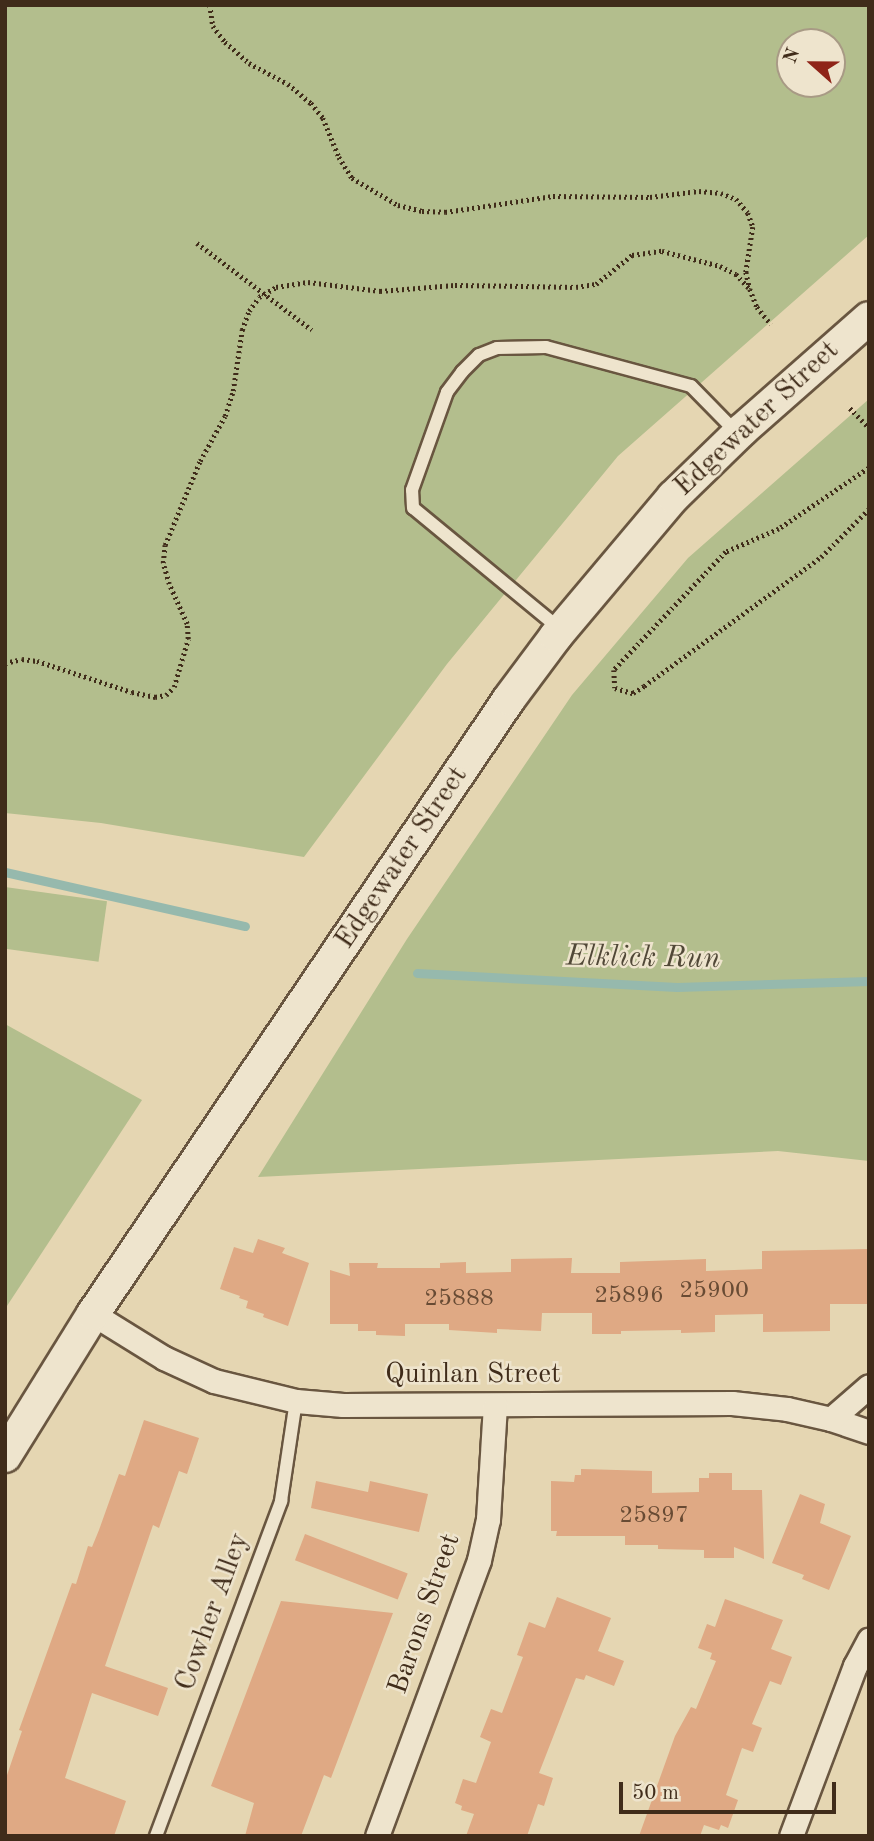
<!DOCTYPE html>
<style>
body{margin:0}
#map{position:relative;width:874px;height:1841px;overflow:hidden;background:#e5d6b2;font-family:"Old Standard TT",serif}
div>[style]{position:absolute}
.green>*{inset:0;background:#b3be8d;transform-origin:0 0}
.stream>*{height:9px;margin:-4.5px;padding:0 4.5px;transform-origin:4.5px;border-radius:4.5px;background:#96b9ad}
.building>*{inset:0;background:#dfa984;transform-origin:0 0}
.path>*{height:4.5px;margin-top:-2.25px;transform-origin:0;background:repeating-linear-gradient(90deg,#402c1a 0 2px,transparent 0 5.5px)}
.roads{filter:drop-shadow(2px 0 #695640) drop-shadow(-2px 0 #695640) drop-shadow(0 2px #695640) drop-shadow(0 -2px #695640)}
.lane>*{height:12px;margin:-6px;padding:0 6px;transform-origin:6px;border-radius:6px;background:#eee4cd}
.street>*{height:23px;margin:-11.5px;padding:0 11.5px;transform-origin:11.5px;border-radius:11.5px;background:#eee4cd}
.secondary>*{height:32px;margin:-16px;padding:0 16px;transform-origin:16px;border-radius:16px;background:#eee4cd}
span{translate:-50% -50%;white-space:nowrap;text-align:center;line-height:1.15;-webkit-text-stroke:5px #eee4cd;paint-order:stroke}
.number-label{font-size:24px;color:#684b34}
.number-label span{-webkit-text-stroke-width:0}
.street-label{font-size:28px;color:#402c1a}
.water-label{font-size:30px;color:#514837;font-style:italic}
.frame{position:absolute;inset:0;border:7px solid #402c1a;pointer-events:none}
.north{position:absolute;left:776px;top:28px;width:70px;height:70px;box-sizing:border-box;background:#eee4cd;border:2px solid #a89a85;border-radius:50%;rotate:291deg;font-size:19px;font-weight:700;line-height:28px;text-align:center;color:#402c1a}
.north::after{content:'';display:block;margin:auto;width:24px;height:32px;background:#8f2418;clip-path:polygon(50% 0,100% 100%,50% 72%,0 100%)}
.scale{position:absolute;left:619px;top:1782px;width:217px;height:32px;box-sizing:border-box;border:4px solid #402c1a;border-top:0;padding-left:9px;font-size:21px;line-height:24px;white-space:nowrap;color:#402c1a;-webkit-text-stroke:5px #eee4cd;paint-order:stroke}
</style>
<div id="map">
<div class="green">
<div style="clip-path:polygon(evenodd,5px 5px,869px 5px,869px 235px,618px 456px,447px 664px,304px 857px,101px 823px,5px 813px,5px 5px,790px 42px,832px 42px,832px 84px,790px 84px,790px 42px)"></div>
<div style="clip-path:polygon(869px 399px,869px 1161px,778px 1151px,258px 1177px,407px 939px,572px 695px,688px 558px)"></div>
<div style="left:5px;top:887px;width:103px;height:61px;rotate:8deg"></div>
<div style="clip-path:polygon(5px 1024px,142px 1100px,5px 1309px)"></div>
</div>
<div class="stream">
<div style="left:5px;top:872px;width:246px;rotate:12.7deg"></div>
<div style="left:417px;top:973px;width:260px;rotate:3.1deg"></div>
<div style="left:677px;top:987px;width:192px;rotate:-1.8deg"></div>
</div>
<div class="building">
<div style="clip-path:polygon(258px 1239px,285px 1248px,282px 1253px,309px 1263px,288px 1326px,263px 1317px,264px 1314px,246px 1308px,248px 1301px,239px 1298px,240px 1296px,220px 1289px,234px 1247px,253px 1253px)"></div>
<div style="clip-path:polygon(869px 1249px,869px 1304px,830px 1304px,830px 1331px,763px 1332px,763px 1314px,715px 1315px,715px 1332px,681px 1333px,681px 1330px,621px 1331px,621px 1334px,592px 1334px,592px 1313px,542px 1313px,541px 1331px,497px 1329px,497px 1333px,449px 1330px,449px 1324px,405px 1324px,405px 1336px,376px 1335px,376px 1331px,358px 1331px,358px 1324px,330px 1324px,330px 1270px,350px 1276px,349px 1263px,378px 1263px,377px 1268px,440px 1268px,440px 1263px,466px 1262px,466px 1273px,511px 1272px,511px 1259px,572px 1258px,571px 1273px,620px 1273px,620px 1262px,706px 1259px,706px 1271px,762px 1269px,762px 1251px)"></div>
<div style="clip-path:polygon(144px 1420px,199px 1438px,187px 1474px,179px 1471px,159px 1528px,153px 1525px,105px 1666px,168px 1688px,158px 1716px,92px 1693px,65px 1778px,126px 1801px,114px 1836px,5px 1836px,5px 1781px,22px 1731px,19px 1730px,72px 1583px,76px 1584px,88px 1546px,92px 1547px,99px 1530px,119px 1474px,125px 1476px)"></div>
<div style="clip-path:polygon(581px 1469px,652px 1471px,652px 1493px,699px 1492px,699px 1478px,709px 1478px,709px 1473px,732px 1473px,732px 1490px,762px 1490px,764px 1559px,734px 1547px,734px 1558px,704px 1558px,704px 1550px,658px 1549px,658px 1545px,625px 1545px,625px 1536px,556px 1536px,557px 1531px,551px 1531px,551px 1481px,574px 1482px,575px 1475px,581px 1475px)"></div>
<div style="clip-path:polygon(316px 1481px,368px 1492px,370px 1481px,428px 1494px,419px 1532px,311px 1508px)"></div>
<div style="clip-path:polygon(800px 1494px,825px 1504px,820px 1523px,851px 1536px,829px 1590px,802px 1579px,804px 1575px,772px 1563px)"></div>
<div style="left:305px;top:1534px;width:110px;height:28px;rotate:21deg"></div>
<div style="clip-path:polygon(557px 1597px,611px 1618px,598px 1651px,624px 1661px,614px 1686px,586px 1675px,584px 1680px,576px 1678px,539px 1773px,553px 1778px,544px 1806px,538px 1804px,527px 1836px,466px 1836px,474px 1814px,461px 1810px,462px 1806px,455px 1803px,463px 1779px,476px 1783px,491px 1742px,480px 1737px,491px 1709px,502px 1713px,523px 1657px,517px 1655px,529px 1622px,545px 1628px)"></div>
<div style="clip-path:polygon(725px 1599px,783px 1620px,771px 1649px,792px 1657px,781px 1685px,770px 1681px,752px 1724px,762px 1728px,753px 1752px,742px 1748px,726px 1795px,738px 1800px,728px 1828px,721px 1825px,719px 1830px,704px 1825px,700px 1836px,639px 1836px,675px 1736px,691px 1707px,696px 1709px,716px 1661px,710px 1659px,712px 1653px,698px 1648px,707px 1624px,715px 1627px)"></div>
<div style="clip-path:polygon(281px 1601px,393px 1613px,331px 1778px,324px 1775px,301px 1836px,245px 1836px,254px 1803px,211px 1786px)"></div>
</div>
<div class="path">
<div style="left:210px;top:5px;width:21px;rotate:82deg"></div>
<div style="left:213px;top:26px;width:20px;rotate:53deg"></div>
<div style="left:225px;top:42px;width:32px;rotate:41deg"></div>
<div style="left:249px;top:63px;width:44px;rotate:28.3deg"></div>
<div style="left:288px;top:84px;width:30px;rotate:40deg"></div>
<div style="left:311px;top:103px;width:19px;rotate:51deg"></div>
<div style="left:323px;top:118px;width:42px;rotate:67.7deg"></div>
<div style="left:339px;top:157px;width:25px;rotate:58deg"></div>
<div style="left:352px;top:178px;width:53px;rotate:30.4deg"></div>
<div style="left:398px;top:205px;width:25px;rotate:14deg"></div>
<div style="left:422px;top:211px;width:23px;rotate:2deg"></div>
<div style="left:445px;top:212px;width:109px;rotate:-8.4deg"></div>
<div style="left:553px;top:196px;width:97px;rotate:0.6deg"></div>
<div style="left:650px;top:197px;width:49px;rotate:-7deg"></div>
<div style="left:699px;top:191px;width:22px;rotate:5deg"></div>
<div style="left:721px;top:193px;width:16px;rotate:22deg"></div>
<div style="left:736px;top:199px;width:18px;rotate:49deg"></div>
<div style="left:748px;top:213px;width:15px;rotate:70deg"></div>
<div style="left:753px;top:227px;width:46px;rotate:98.8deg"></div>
<div style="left:746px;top:272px;width:17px;rotate:77deg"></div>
<div style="left:750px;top:289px;width:19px;rotate:69deg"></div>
<div style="left:757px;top:307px;width:22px;rotate:51deg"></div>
<div style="left:197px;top:243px;width:144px;rotate:37.1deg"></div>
<div style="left:850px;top:408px;width:28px;rotate:46deg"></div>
<div style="left:869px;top:468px;width:109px;rotate:145.9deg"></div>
<div style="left:779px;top:529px;width:58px;rotate:156.5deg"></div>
<div style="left:726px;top:552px;width:163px;rotate:133.5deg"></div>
<div style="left:614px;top:670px;width:18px;rotate:87deg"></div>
<div style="left:615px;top:688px;width:19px;rotate:16deg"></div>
<div style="left:633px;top:693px;width:13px;rotate:-32deg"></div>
<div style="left:644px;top:686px;width:219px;rotate:-36.1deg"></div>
<div style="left:821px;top:557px;width:68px;rotate:-45deg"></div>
<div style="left:5px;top:663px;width:17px;rotate:-13deg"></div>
<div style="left:22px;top:659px;width:15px;rotate:8deg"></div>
<div style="left:37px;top:661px;width:100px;rotate:18.1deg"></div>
<div style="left:132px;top:692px;width:24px;rotate:12deg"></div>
<div style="left:155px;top:697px;width:11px;rotate:-10deg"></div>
<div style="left:166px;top:695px;width:11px;rotate:-45deg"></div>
<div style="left:174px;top:687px;width:50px;rotate:-73.7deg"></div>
<div style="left:188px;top:639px;width:15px;rotate:-94deg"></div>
<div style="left:187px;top:624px;width:44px;rotate:-114.2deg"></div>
<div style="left:169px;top:584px;width:22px;rotate:-106deg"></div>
<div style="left:163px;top:563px;width:18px;rotate:-84deg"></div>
<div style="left:165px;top:545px;width:91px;rotate:-67.4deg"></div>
<div style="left:200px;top:461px;width:51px;rotate:-60.9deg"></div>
<div style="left:225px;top:416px;width:26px;rotate:-72deg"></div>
<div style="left:233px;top:391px;width:62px;rotate:-81.6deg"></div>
<div style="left:242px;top:330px;width:20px;rotate:-70deg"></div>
<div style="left:249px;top:311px;width:17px;rotate:-54deg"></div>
<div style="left:259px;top:297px;width:20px;rotate:-30deg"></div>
<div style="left:276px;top:287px;width:32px;rotate:-9deg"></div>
<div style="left:308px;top:282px;width:73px;rotate:7.1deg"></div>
<div style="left:380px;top:291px;width:75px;rotate:-4.6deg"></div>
<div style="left:455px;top:285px;width:121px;rotate:0.9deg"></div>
<div style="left:576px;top:287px;width:20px;rotate:-9deg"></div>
<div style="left:596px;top:284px;width:46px;rotate:-38.9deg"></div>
<div style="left:632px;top:255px;width:30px;rotate:-8deg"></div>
<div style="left:662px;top:251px;width:60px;rotate:14.5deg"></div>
<div style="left:720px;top:266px;width:18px;rotate:27deg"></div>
<div style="left:736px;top:274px;width:21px;rotate:47deg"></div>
</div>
<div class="roads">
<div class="lane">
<div style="left:560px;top:629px;width:190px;rotate:-140.5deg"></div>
<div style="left:413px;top:508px;width:18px;rotate:-93deg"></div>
<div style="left:412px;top:490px;width:104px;rotate:-70.3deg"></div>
<div style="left:447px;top:392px;width:25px;rotate:-53deg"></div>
<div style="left:462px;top:372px;width:24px;rotate:-45deg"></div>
<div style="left:479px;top:355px;width:19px;rotate:-21deg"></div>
<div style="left:497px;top:348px;width:49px;rotate:-1.2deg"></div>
<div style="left:546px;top:347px;width:150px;rotate:15.1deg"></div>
<div style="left:691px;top:386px;width:66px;rotate:45.6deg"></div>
<div style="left:156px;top:1836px;width:358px;rotate:-69.5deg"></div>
<div style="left:281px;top:1501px;width:101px;rotate:-81.5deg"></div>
</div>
<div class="street">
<div style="left:93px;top:1314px;width:84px;rotate:31.8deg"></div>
<div style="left:164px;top:1358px;width:55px;rotate:24.7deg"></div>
<div style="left:214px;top:1381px;width:84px;rotate:13.7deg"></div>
<div style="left:296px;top:1401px;width:47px;rotate:4.9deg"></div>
<div style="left:343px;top:1405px;width:389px;rotate:-0.3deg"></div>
<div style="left:732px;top:1403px;width:55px;rotate:6.2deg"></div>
<div style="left:787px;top:1409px;width:45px;rotate:12.8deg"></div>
<div style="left:831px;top:1419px;width:40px;rotate:18.9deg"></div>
<div style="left:831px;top:1419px;width:50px;rotate:-41deg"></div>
<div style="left:377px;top:1836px;width:294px;rotate:-69.7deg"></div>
<div style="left:479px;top:1560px;width:42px;rotate:-77.6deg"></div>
<div style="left:488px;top:1519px;width:114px;rotate:-86.5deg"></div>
<div style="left:791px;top:1836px;width:182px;rotate:-69.4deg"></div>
<div style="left:855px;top:1666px;width:30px;rotate:-62deg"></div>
</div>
<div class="secondary">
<div style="left:5px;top:1456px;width:167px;rotate:-58.2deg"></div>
<div style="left:93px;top:1314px;width:742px;rotate:-55.92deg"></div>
<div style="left:509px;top:699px;width:79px;rotate:-53.3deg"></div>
<div style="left:556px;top:636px;width:182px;rotate:-49.9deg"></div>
<div style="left:673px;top:497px;width:96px;rotate:-44.2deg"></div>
<div style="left:742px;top:430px;width:169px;rotate:-41.4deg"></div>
</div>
</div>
<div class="number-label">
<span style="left:714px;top:1292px">25900</span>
<span style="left:629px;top:1297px">25896</span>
<span style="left:459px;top:1300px">25888</span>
<span style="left:654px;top:1517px">25897</span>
</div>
<div class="street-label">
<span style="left:757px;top:419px;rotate:-43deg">Edgewater Street</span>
<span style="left:402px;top:858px;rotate:-56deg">Edgewater Street</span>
<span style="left:473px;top:1375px">Quinlan Street</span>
<span style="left:213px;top:1612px;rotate:-70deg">Cowher Alley</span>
<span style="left:425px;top:1614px;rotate:-71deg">Barons Street</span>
</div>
<div class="water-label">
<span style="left:643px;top:958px;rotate:1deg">Elklick Run</span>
</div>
<div class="frame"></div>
<div class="north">N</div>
<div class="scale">50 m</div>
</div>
